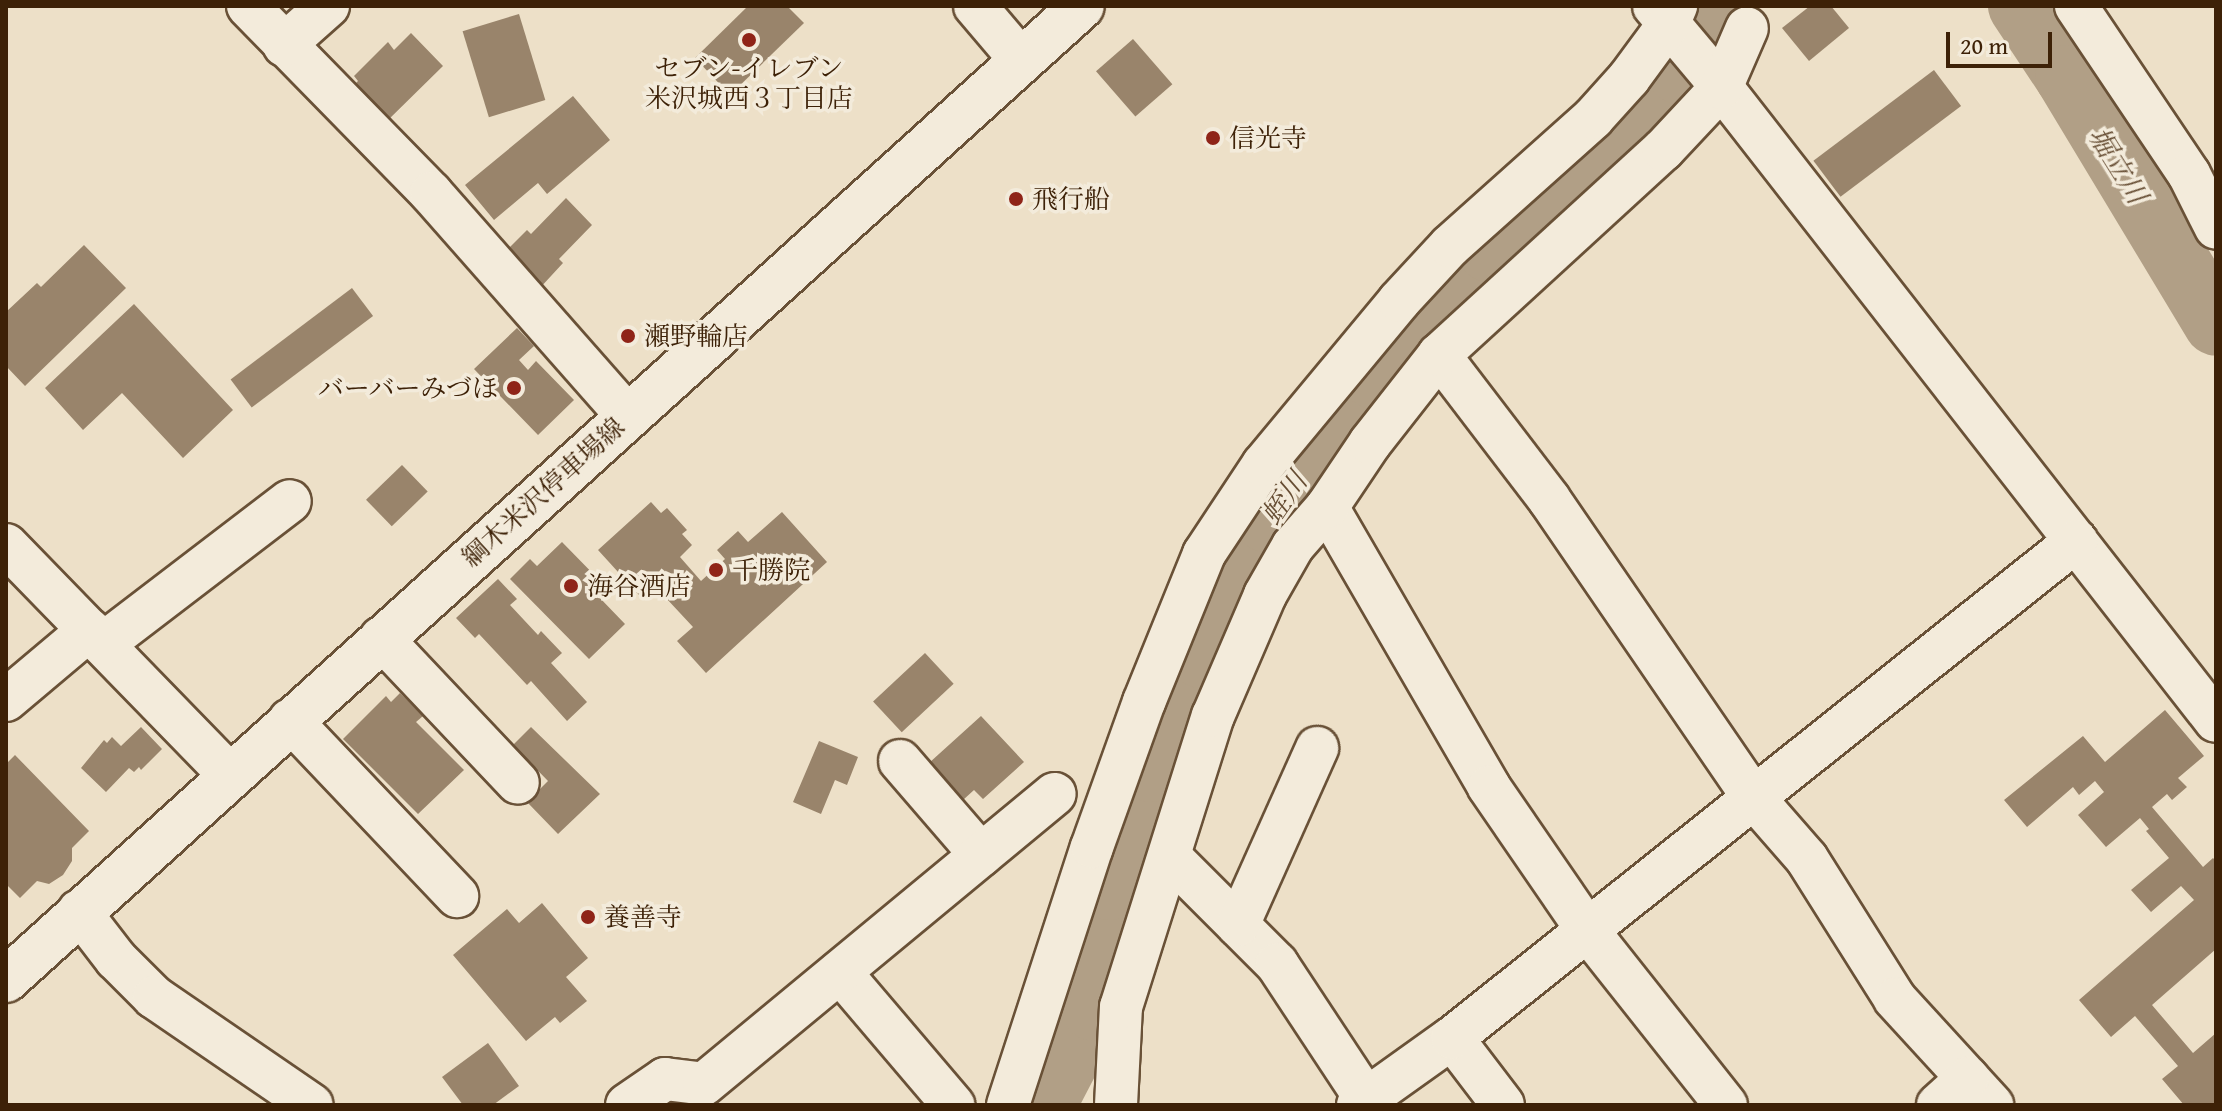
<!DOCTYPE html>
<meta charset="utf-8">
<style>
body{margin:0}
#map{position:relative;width:2222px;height:1111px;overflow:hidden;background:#ede0c8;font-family:"Gentium Book Plus","Noto Serif JP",serif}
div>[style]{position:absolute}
.river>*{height:64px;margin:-32px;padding:0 32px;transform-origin:32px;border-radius:32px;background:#b19f86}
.building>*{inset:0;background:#99846b;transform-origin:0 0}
.roads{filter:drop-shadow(2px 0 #695137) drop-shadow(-2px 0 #695137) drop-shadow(0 2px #695137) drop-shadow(0 -2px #695137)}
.street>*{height:42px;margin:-21px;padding:0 21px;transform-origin:21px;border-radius:21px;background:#f3ebdb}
.secondary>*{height:44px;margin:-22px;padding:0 22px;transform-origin:22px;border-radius:22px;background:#f3ebdb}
.dots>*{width:22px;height:22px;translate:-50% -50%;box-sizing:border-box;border:4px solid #f3ebdb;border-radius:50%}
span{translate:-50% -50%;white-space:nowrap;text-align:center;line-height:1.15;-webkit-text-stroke:7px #f3ebdb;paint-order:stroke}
.poi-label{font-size:26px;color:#3d2107}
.left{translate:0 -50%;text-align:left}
.right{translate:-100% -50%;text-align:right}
.street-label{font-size:26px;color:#3d2107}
.water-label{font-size:28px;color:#664d33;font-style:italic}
.frame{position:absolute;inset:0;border:8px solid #3d2107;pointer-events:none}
.scale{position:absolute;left:1946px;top:32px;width:106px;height:36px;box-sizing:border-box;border:4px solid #3d2107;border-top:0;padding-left:10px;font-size:24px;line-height:28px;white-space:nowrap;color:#3d2107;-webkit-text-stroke:6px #f3ebdb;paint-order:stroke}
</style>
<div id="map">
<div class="river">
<div style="left:2020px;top:6px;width:85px;rotate:56.5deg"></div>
<div style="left:2067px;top:77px;width:288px;rotate:58.9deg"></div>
<div style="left:1044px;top:1105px;width:108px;rotate:-62.5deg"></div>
<div style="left:1094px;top:1009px;width:122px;rotate:-82.9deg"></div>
<div style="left:1109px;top:888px;width:125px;rotate:-70.4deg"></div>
<div style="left:1151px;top:770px;width:124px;rotate:-66.3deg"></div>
<div style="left:1201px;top:656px;width:151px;rotate:-64.5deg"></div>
<div style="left:1266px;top:520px;width:179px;rotate:-52.9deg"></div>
<div style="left:1374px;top:377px;width:171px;rotate:-47.8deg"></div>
<div style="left:1489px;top:250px;width:260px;rotate:-43.1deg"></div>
<div style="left:1679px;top:72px;width:76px;rotate:-60.7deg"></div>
</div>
<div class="building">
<div style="clip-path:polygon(748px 6px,787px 6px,804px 23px,730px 95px,695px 58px)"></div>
<div style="clip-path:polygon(1810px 6px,1831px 6px,1849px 28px,1809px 61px,1782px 28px)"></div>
<div style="left:519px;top:14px;width:90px;height:59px;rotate:73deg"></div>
<div style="clip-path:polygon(411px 33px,443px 66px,385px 123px,351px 88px,358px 81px,354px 76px,388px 42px,394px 50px)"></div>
<div style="left:1133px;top:39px;width:60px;height:49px;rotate:49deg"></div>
<div style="left:1934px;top:70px;width:45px;height:151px;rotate:53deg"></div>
<div style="clip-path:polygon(573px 96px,610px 140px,547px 194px,538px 183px,494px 220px,465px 185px)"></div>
<div style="clip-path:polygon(566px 198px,592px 225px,559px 259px,563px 263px,539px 289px,503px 254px,527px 230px,531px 234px)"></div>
<div style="clip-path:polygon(84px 245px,126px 288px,25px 386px,6px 366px,6px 312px,37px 283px,41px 287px)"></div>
<div style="left:352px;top:288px;width:35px;height:152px;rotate:53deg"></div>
<div style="clip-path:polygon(134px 304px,233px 410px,183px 458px,122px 393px,83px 430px,45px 388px)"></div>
<div style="clip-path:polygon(517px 328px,534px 346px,519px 360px,528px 370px,536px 361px,574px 400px,538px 435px,474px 369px)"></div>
<div style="left:402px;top:465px;width:37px;height:50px;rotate:46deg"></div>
<div style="clip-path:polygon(651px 502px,661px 513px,667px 508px,687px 530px,682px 534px,692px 545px,680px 557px,701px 581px,725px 559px,717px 550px,738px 531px,748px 542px,782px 512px,827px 562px,706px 673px,677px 641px,693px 627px,652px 583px,639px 595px,598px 550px)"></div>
<div style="clip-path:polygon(562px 542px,607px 588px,598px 596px,625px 624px,589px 659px,510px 579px,530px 559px,537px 566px)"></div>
<div style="clip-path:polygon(498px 579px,517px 599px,510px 605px,538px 635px,541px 631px,562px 653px,551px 663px,587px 702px,567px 721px,531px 681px,527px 685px,479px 634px,475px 638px,456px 618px)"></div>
<div style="left:925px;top:653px;width:42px;height:71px;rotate:47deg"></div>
<div style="clip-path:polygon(400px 693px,423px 716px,416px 722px,464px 770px,418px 814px,343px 739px,386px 696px,391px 702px)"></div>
<div style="clip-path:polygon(2165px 710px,2204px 756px,2178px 778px,2187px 787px,2172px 800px,2167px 794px,2152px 807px,2203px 867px,2213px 858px,2216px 861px,2216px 949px,2152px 1005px,2193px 1053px,2216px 1033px,2216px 1105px,2184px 1105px,2162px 1079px,2178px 1066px,2135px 1016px,2111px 1037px,2079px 1000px,2194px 900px,2181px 886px,2151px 912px,2131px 890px,2169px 858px,2146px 831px,2149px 829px,2140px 818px,2106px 847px,2078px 815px,2104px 792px,2095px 781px,2079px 795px,2073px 787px,2027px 827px,2004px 800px,2083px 736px,2105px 762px)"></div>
<div style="clip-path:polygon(981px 716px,1024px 762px,983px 799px,974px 790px,963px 800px,929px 763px)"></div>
<div style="clip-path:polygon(141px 727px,162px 749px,141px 770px,139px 767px,134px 772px,129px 768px,106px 792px,81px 768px,104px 740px,107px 743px,112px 737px,121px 746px)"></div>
<div style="clip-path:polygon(531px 727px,600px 794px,558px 834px,527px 802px,548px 781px,513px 745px)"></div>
<div style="clip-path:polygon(819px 741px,858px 757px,847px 785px,835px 780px,821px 814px,793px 802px)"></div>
<div style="clip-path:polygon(15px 755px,89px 831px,72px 848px,72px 861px,63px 875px,49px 884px,37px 881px,20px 898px,6px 884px,6px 764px)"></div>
<div style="clip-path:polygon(542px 903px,588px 958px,566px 977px,587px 1001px,560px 1023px,555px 1017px,526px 1041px,453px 955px,507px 909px,519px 923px)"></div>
<div style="clip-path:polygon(488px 1043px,519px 1086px,493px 1105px,463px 1105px,442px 1077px)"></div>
</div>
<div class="roads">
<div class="street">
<div style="left:248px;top:6px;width:262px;rotate:45.6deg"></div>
<div style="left:431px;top:193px;width:296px;rotate:48.6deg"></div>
<div style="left:975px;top:6px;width:71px;rotate:49.6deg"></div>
<div style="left:1654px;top:6px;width:90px;rotate:50deg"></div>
<div style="left:1712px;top:75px;width:819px;rotate:52.04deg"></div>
<div style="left:2076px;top:6px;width:202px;rotate:56.1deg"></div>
<div style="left:2189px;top:174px;width:60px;rotate:63.4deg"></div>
<div style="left:284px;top:45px;width:59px;rotate:-41.6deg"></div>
<div style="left:1439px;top:355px;width:181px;rotate:52.6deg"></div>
<div style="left:1549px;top:499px;width:361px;rotate:55.6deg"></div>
<div style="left:1753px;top:797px;width:82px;rotate:48.9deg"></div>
<div style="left:1807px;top:859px;width:165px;rotate:57.8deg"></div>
<div style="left:1895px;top:999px;width:144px;rotate:47.5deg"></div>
<div style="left:1327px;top:507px;width:323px;rotate:59.9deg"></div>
<div style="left:1489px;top:787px;width:175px;rotate:55.5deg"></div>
<div style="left:1588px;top:931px;width:222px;rotate:51.6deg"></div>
<div style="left:6px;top:545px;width:320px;rotate:45.8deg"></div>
<div style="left:381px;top:638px;width:199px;rotate:46.6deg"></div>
<div style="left:103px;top:644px;width:235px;rotate:-37.4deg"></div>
<div style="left:6px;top:700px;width:109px;rotate:-40.1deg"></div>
<div style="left:290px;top:720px;width:243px;rotate:46.5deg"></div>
<div style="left:900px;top:761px;width:124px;rotate:49.2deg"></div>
<div style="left:1170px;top:857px;width:151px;rotate:45deg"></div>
<div style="left:1277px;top:964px;width:162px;rotate:56.6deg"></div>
<div style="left:79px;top:911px;width:61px;rotate:52.4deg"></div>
<div style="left:116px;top:959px;width:54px;rotate:45deg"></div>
<div style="left:154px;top:997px;width:191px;rotate:34.4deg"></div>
<div style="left:1238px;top:925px;width:194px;rotate:-65.9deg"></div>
<div style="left:840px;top:972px;width:175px;rotate:49.6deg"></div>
<div style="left:1452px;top:1038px;width:84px;rotate:52.7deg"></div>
<div style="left:627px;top:1105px;width:46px;rotate:-34.4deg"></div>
<div style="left:665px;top:1079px;width:39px;rotate:7deg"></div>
<div style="left:704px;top:1084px;width:455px;rotate:-39.6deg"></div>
<div style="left:1008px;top:1105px;width:271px;rotate:-72deg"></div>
<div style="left:1092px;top:847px;width:154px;rotate:-70.3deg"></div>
<div style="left:1144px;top:702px;width:160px;rotate:-67.9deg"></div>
<div style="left:1204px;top:554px;width:107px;rotate:-56.5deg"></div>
<div style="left:1263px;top:465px;width:213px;rotate:-50.3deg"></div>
<div style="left:1399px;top:301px;width:75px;rotate:-47.2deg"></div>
<div style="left:1450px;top:246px;width:192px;rotate:-41.8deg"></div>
<div style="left:1593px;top:118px;width:54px;rotate:-48deg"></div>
<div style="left:1629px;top:78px;width:66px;rotate:-53.7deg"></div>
<div style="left:1668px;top:25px;width:21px;rotate:-67deg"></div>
<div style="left:1116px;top:1105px;width:98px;rotate:-87.1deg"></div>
<div style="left:1121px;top:1007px;width:305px;rotate:-72.5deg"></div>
<div style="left:1213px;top:716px;width:132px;rotate:-66.7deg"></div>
<div style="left:1265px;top:595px;width:56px;rotate:-60.3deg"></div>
<div style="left:1293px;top:546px;width:52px;rotate:-48.9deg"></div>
<div style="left:1327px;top:507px;width:77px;rotate:-56.1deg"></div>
<div style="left:1370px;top:443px;width:112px;rotate:-51.9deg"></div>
<div style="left:1439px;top:355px;width:304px;rotate:-42.5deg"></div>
<div style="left:1663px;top:150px;width:85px;rotate:-46.9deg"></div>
<div style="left:1721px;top:88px;width:65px;rotate:-66.6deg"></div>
<div style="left:1358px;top:1105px;width:115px;rotate:-35.5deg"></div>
<div style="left:1452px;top:1038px;width:798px;rotate:-38.54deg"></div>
<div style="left:1938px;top:1105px;width:40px;rotate:-42deg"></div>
</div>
<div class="secondary">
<div style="left:6px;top:980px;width:1451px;rotate:-42.15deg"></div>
</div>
</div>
<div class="dots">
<div style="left:749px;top:40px;background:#8f2418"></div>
<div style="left:1213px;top:138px;background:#8f2418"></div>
<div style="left:1016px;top:199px;background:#8f2418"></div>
<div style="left:628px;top:336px;background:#8f2418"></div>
<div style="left:514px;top:388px;background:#8f2418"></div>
<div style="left:716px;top:570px;background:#8f2418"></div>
<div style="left:571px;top:586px;background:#8f2418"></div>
<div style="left:588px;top:917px;background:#8f2418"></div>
</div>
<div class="poi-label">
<span style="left:749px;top:83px">セブン-イレブン<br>米沢城西３丁目店</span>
<span class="left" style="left:1229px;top:138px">信光寺</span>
<span class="left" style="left:1032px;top:199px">飛行船</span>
<span class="left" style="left:644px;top:336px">瀬野輪店</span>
<span class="right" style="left:498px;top:388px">バーバーみづほ</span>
<span class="left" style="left:732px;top:570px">千勝院</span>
<span class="left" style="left:587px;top:586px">海谷酒店</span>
<span class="left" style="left:604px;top:917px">養善寺</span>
</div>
<div class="street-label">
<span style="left:543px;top:492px;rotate:-42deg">綱木米沢停車場線</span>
</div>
<div class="water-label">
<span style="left:2118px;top:165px;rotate:58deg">堀立川</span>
<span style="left:1284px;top:498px;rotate:-55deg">蛭川</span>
</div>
<div class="frame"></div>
<div class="scale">20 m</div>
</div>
